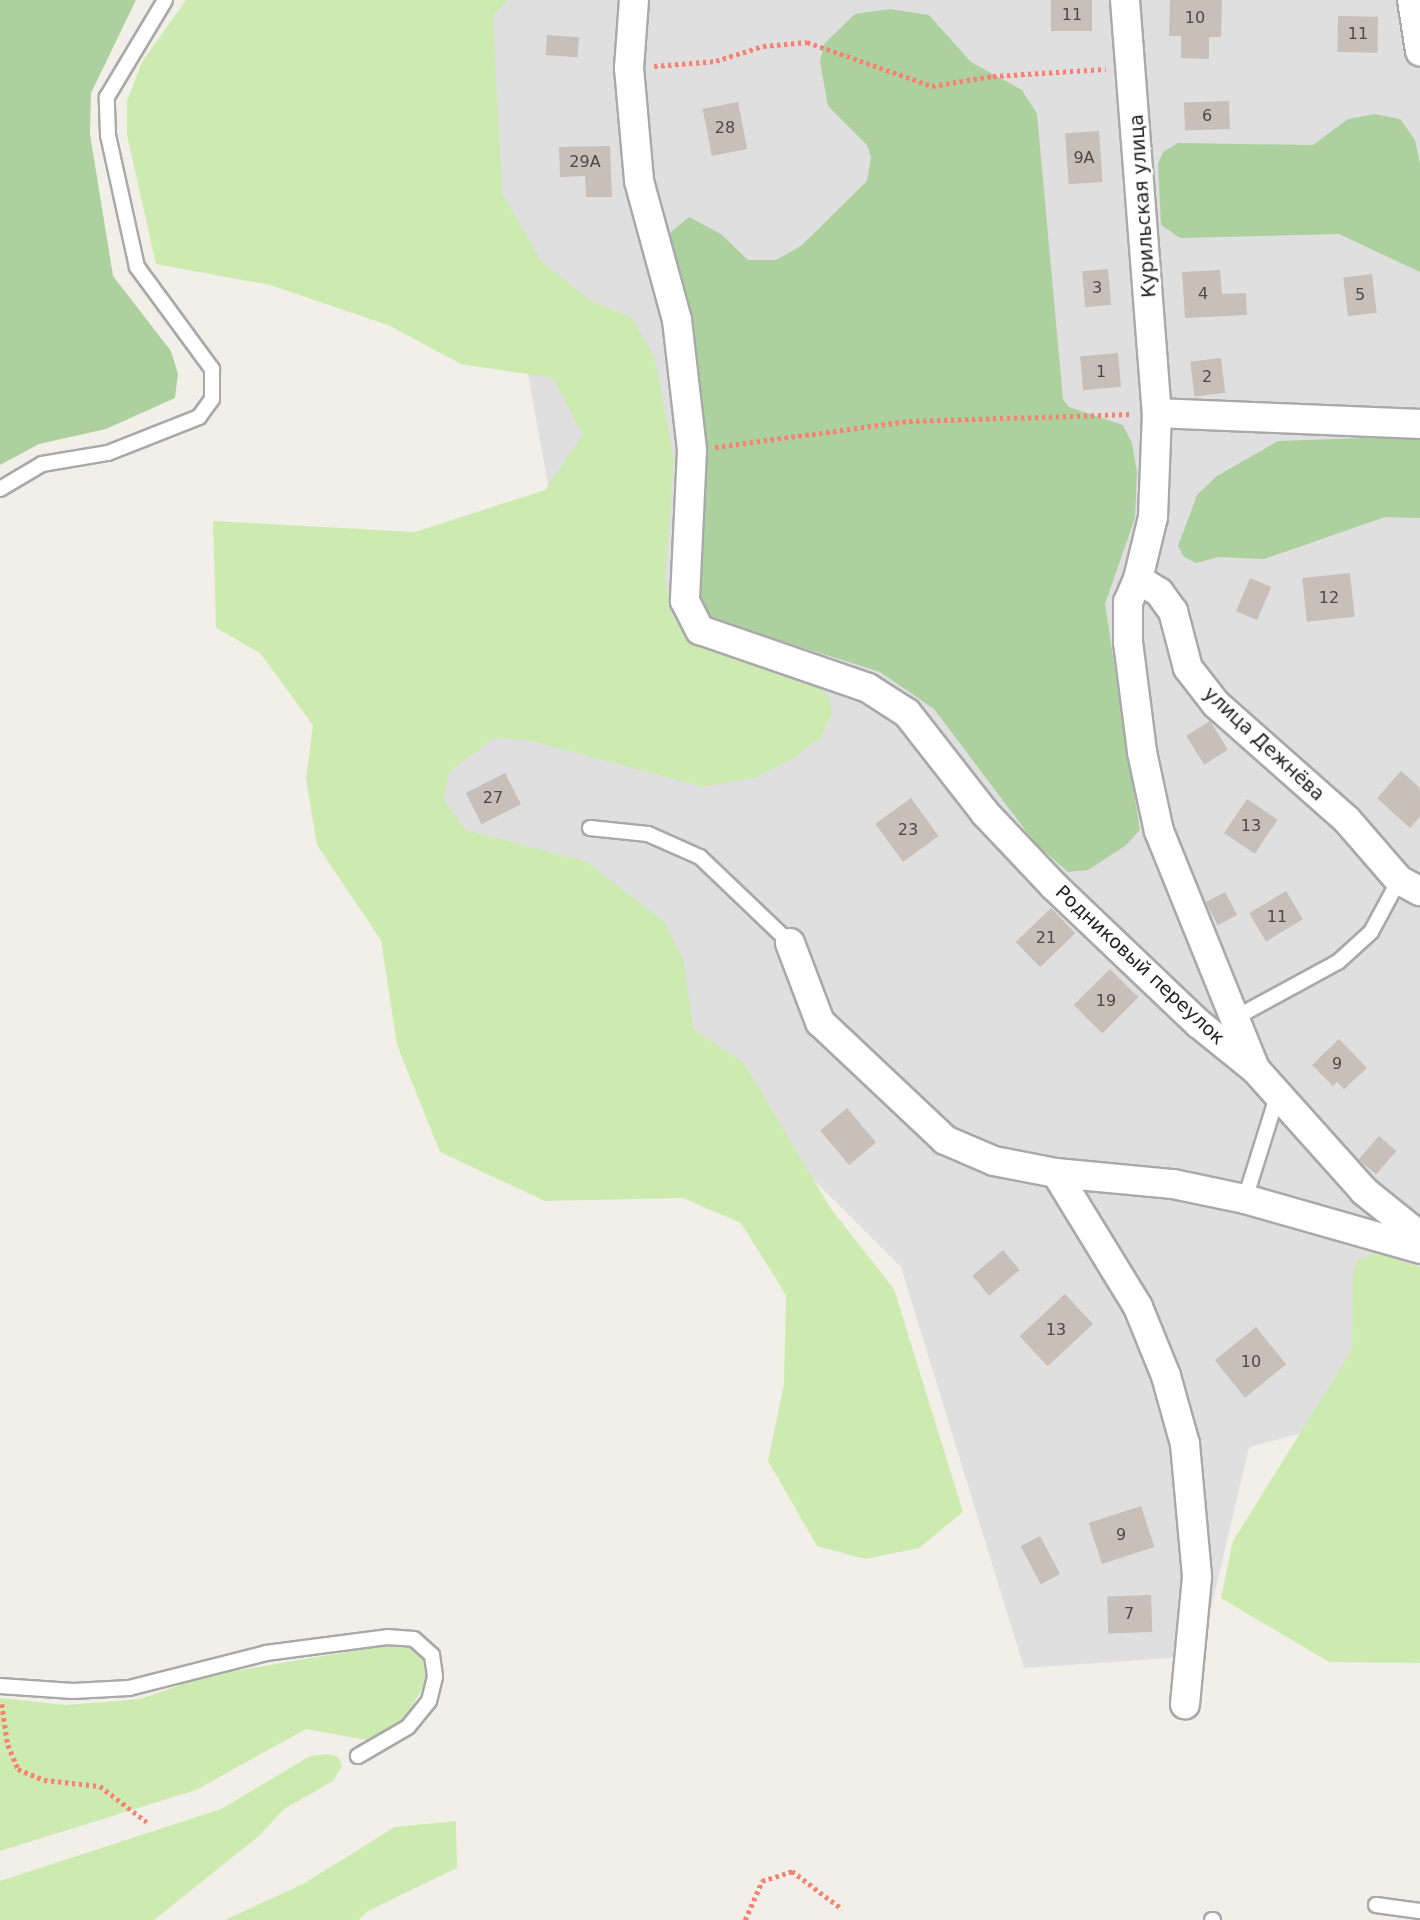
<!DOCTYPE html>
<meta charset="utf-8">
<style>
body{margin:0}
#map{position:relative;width:1420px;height:1920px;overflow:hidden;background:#f2efe9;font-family:"DejaVu Sans",sans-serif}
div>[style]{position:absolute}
.residential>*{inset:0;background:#e0dfdf}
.grass>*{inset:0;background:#cdebb0}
.forest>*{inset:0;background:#add19e}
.building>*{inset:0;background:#c7bfb8;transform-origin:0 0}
.path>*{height:4.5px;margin-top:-2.25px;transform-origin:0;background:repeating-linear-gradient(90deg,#fa8072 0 3.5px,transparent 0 7px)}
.roads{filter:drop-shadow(2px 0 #a9a9a9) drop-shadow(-2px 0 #a9a9a9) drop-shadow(0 2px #a9a9a9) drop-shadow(0 -2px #a9a9a9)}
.service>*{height:14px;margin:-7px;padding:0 7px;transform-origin:7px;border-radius:7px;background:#fff}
.minor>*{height:28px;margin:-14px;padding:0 14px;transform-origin:14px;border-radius:14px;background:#fff}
span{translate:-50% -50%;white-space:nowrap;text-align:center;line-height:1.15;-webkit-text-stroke:5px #fff;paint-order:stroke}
.number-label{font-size:16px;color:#4b4948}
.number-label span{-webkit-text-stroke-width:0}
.street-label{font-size:19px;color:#222}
</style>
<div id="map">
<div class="residential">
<div style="clip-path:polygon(480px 0,1420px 0,1420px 1402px,1249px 1447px,1200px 1656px,1024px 1668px,901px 1267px,424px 790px,567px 590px,515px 302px)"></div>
</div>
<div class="grass">
<div style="clip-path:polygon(186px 0,508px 0,493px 15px,502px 193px,542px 262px,588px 299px,632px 318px,655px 358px,674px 461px,665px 579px,672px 615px,691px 644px,818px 686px,829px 697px,832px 714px,821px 737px,792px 759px,756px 777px,703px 787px,532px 741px,494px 738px,450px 771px,443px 799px,466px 830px,587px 862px,664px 921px,684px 961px,693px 1029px,744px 1063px,831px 1209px,894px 1289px,963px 1512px,919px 1548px,865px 1559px,817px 1546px,768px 1461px,784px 1384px,786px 1295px,741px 1223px,683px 1198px,545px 1201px,440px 1152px,397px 1045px,381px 940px,317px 845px,306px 779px,313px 725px,260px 653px,216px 628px,213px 521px,415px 532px,545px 490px,583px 435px,553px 378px,461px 364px,388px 325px,270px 285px,156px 264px,127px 135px,127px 101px,142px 62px)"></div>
<div style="clip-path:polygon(1375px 1253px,1420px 1267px,1420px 1663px,1329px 1662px,1221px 1598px,1233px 1541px,1352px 1350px,1353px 1274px,1357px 1261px)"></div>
<div style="clip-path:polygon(388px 1645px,414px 1647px,424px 1659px,428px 1680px,401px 1723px,366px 1740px,306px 1729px,196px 1790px,0 1851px,0 1698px,66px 1705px,141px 1699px,205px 1676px)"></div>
<div style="clip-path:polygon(328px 1754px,338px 1757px,342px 1766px,333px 1781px,284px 1809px,260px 1835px,154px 1920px,0 1920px,0 1881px,221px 1809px,310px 1756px)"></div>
<div style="clip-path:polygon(456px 1821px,457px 1868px,368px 1911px,359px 1920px,225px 1920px,303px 1884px,395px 1827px)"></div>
</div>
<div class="forest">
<div style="clip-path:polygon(0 0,136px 0,91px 93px,90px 134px,113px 276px,171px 351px,178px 374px,175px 398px,106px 429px,39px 444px,0 465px)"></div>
<div style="clip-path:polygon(890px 9px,929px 15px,971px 62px,1022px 90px,1037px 114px,1063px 399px,1069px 407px,1123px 425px,1132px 443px,1137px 472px,1135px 518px,1105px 604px,1140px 830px,1125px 846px,1088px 870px,1068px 872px,1035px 843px,934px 709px,880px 672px,706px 617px,696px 600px,666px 244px,672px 231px,689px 217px,721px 234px,748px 260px,776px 260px,801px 246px,867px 181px,871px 157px,867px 145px,828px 106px,820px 62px,824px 44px,855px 14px)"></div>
<div style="clip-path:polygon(1375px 114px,1400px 119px,1415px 140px,1420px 164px,1420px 272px,1339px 234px,1180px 238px,1161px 225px,1158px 164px,1163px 152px,1178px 143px,1313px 145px,1348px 119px)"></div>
<div style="clip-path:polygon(1420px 436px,1420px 518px,1385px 517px,1264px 559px,1218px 557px,1196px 563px,1184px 557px,1178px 546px,1197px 495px,1217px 476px,1278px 441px)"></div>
</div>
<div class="building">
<div style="left:1051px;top:0;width:41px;height:31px"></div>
<div style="clip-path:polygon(1170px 0,1222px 0,1221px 37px,1209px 37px,1209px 59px,1181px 58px,1181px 36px,1169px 36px)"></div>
<div style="left:1338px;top:16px;width:40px;height:36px;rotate:1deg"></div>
<div style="left:547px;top:35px;width:32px;height:20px;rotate:4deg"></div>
<div style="left:1229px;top:101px;width:28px;height:45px;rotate:88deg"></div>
<div style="left:738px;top:102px;width:48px;height:36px;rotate:79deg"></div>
<div style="left:1099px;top:131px;width:51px;height:34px;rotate:86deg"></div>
<div style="clip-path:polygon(610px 146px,612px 197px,586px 197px,585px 176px,560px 177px,559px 147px)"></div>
<div style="left:1108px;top:269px;width:36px;height:26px;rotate:85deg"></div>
<div style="clip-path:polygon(1220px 270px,1222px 294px,1246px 293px,1247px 315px,1185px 318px,1182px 272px)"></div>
<div style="left:1372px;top:274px;width:39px;height:29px;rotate:83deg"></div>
<div style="left:1118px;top:353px;width:34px;height:38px;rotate:85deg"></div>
<div style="left:1221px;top:358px;width:35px;height:31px;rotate:83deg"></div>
<div style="left:1350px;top:573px;width:44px;height:48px;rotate:84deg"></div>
<div style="left:1250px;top:578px;width:23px;height:36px;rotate:23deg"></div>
<div style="left:1210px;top:721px;width:34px;height:28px;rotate:58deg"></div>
<div style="clip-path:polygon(1401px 771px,1420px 788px,1420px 817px,1410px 828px,1377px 798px)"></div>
<div style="left:505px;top:773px;width:35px;height:44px;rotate:63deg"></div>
<div style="left:911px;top:798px;width:47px;height:44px;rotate:54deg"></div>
<div style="left:1247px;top:799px;width:37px;height:41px;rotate:34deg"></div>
<div style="left:1286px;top:891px;width:33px;height:43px;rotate:59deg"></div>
<div style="left:1225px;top:892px;width:26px;height:22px;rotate:62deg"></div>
<div style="left:1051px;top:908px;width:35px;height:49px;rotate:46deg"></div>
<div style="left:1110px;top:969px;width:40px;height:51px;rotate:45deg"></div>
<div style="clip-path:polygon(1339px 1039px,1367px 1068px,1344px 1089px,1337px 1082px,1333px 1086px,1312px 1065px)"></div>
<div style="left:847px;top:1108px;width:45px;height:35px;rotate:50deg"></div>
<div style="left:1379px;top:1136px;width:23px;height:31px;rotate:41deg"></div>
<div style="left:1003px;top:1250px;width:26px;height:40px;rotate:50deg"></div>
<div style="left:1065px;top:1294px;width:41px;height:62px;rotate:47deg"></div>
<div style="left:1256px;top:1327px;width:48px;height:53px;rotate:51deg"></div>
<div style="left:1141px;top:1506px;width:43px;height:55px;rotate:72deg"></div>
<div style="left:1040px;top:1536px;width:43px;height:22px;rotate:62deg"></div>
<div style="left:1151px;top:1595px;width:37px;height:44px;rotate:88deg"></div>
</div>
<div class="path">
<div style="left:654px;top:66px;width:62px;rotate:-4.6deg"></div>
<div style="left:716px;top:61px;width:49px;rotate:-17.7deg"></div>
<div style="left:763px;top:46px;width:44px;rotate:-5.2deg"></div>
<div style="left:807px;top:42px;width:133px;rotate:19.4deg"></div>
<div style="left:932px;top:86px;width:62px;rotate:-9.3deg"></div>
<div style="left:993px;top:76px;width:113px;rotate:-3.5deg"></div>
<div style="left:715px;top:447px;width:196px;rotate:-7.6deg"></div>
<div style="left:909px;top:421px;width:223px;rotate:-1.8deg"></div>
<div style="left:2px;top:1704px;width:41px;rotate:81.7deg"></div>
<div style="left:8px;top:1745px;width:26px;rotate:67deg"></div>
<div style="left:18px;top:1769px;width:28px;rotate:23deg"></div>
<div style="left:44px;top:1780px;width:56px;rotate:6.1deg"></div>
<div style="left:100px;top:1786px;width:59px;rotate:37.5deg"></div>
<div style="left:745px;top:1920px;width:43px;rotate:-66.4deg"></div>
<div style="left:762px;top:1881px;width:32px;rotate:-18deg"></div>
<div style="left:792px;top:1871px;width:63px;rotate:37.2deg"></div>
</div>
<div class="roads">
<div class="service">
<div style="left:0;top:489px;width:49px;rotate:-30.8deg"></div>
<div style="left:42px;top:464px;width:67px;rotate:-9.5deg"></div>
<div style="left:108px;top:453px;width:98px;rotate:-21.6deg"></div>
<div style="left:199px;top:417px;width:22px;rotate:-54deg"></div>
<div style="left:212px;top:399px;width:30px;rotate:-90deg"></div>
<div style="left:212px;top:369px;width:127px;rotate:-126.3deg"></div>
<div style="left:137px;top:267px;width:135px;rotate:-102.4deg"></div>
<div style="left:108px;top:135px;width:38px;rotate:-92deg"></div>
<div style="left:107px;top:97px;width:113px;rotate:-59.1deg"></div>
<div style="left:590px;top:828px;width:58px;rotate:5.9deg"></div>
<div style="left:648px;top:834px;width:57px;rotate:23.9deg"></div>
<div style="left:700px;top:857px;width:124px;rotate:43.7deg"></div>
<div style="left:1233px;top:1019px;width:119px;rotate:-28.5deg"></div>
<div style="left:1338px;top:962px;width:45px;rotate:-42.3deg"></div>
<div style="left:1371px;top:932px;width:59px;rotate:-61.7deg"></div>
<div style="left:1245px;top:1199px;width:107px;rotate:-72.6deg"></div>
<div style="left:0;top:1686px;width:73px;rotate:3.9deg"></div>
<div style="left:73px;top:1691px;width:56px;rotate:-3.1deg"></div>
<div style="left:129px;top:1688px;width:141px;rotate:-14.3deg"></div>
<div style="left:266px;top:1653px;width:122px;rotate:-7.5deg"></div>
<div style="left:387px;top:1637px;width:27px;rotate:4deg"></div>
<div style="left:414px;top:1639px;width:24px;rotate:42deg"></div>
<div style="left:432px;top:1655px;width:22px;rotate:82deg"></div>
<div style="left:435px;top:1677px;width:25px;rotate:104deg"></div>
<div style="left:429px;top:1701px;width:33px;rotate:129deg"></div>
<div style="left:408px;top:1727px;width:58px;rotate:149.9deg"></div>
<div style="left:1376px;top:1905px;width:44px;rotate:7.8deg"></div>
<div style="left:1212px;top:1920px;width:1px"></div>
</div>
<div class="minor">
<div style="left:634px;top:0;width:68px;rotate:94.2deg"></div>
<div style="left:629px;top:68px;width:113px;rotate:84.9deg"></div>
<div style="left:639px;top:181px;width:144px;rotate:74.7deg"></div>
<div style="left:677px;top:320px;width:131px;rotate:83.4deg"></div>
<div style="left:692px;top:450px;width:151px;rotate:92.7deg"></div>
<div style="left:685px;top:601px;width:33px;rotate:63deg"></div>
<div style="left:700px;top:630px;width:178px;rotate:19deg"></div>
<div style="left:868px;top:688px;width:46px;rotate:32.7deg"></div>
<div style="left:907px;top:713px;width:127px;rotate:52deg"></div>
<div style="left:985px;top:813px;width:100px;rotate:46.6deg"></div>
<div style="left:1054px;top:886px;width:200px;rotate:43.6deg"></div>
<div style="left:1199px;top:1024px;width:73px;rotate:38.9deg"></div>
<div style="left:1256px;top:1070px;width:162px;rotate:48.2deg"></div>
<div style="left:1364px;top:1191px;width:72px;rotate:38.8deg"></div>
<div style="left:1125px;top:0;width:414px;rotate:85.6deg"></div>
<div style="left:1157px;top:413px;width:104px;rotate:92.2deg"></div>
<div style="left:1153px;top:517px;width:64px;rotate:103.6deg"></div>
<div style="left:1138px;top:579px;width:25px;rotate:32deg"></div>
<div style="left:1159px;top:592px;width:24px;rotate:54deg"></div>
<div style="left:1173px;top:611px;width:59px;rotate:75.3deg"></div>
<div style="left:1188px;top:668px;width:46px;rotate:52.1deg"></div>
<div style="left:1216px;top:704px;width:175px;rotate:41.5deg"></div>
<div style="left:1347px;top:820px;width:79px;rotate:49.1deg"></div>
<div style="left:1399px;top:880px;width:24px;rotate:28deg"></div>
<div style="left:1412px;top:0;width:52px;rotate:81.1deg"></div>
<div style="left:1157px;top:413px;width:263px;rotate:2.4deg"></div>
<div style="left:1138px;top:579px;width:25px;rotate:113deg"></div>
<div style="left:1128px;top:602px;width:40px;rotate:90deg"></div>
<div style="left:1128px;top:642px;width:111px;rotate:82.7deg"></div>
<div style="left:1142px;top:752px;width:81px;rotate:77.9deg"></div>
<div style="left:1159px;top:831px;width:251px;rotate:68deg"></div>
<div style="left:790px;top:943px;width:85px;rotate:69.2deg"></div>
<div style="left:820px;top:1022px;width:172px;rotate:43.3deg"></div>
<div style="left:945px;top:1140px;width:53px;rotate:23.2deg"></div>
<div style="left:994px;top:1161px;width:63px;rotate:11deg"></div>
<div style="left:1056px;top:1173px;width:157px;rotate:58.5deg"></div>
<div style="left:1138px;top:1307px;width:74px;rotate:67.9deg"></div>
<div style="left:1166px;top:1376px;width:71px;rotate:74.4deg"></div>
<div style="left:1185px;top:1444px;width:134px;rotate:84.8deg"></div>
<div style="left:1197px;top:1577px;width:128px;rotate:95.4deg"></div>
<div style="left:1056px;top:1173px;width:118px;rotate:5.4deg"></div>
<div style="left:1173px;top:1184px;width:74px;rotate:11.8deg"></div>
<div style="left:1245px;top:1199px;width:182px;rotate:15.9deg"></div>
</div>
</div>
<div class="number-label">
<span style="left:1072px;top:15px">11</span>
<span style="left:1195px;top:18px">10</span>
<span style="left:1358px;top:34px">11</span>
<span style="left:1207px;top:116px">6</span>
<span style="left:725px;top:128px">28</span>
<span style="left:1084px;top:158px">9А</span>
<span style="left:585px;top:162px">29А</span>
<span style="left:1097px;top:288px">3</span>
<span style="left:1203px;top:294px">4</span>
<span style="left:1360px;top:295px">5</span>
<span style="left:1101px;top:372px">1</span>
<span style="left:1207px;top:377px">2</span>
<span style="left:1329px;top:598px">12</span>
<span style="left:493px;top:798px">27</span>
<span style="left:1251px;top:826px">13</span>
<span style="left:908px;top:830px">23</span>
<span style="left:1277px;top:917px">11</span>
<span style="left:1046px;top:938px">21</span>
<span style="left:1106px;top:1001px">19</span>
<span style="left:1337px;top:1064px">9</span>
<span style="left:1056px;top:1330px">13</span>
<span style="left:1251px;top:1362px">10</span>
<span style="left:1121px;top:1535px">9</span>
<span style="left:1129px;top:1614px">7</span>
</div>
<div class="street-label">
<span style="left:1143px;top:206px;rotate:-94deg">Курильская улица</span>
<span style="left:1264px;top:744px;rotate:43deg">улица Дежнёва</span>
<span style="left:1140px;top:965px;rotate:43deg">Родниковый переулок</span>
</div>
</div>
